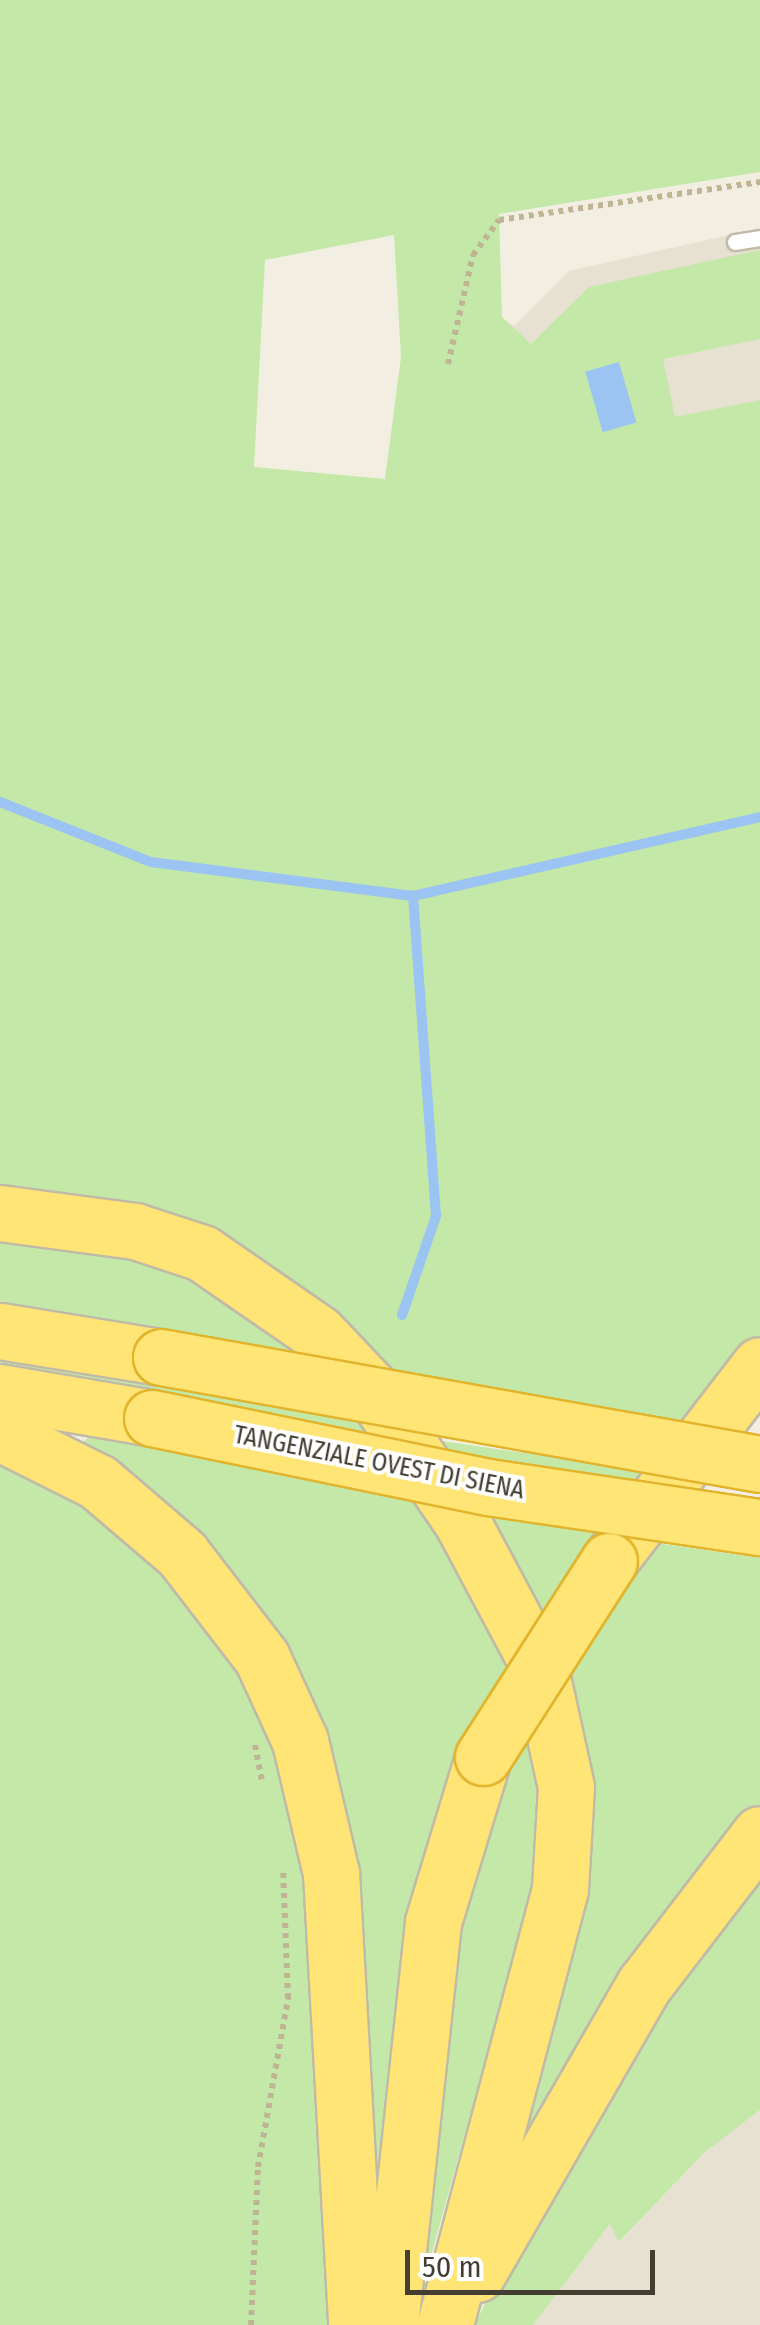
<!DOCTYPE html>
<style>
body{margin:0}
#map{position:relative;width:760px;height:2325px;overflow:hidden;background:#f2efe2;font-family:"Fira Sans Condensed",sans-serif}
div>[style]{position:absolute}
.residential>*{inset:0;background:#e6e1d0}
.green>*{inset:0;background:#c4e8a8;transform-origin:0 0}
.water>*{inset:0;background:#9bc4f2;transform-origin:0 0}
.stream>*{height:10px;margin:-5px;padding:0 5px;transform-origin:5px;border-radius:5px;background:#9bc4f2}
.path>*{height:6px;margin-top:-3px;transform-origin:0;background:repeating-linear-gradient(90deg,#bfb595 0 5px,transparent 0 10px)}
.roads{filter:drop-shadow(2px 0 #c0baa7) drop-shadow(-2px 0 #c0baa7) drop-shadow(0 2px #c0baa7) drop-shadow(0 -2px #c0baa7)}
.service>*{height:15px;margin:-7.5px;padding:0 7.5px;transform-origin:7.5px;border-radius:7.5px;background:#fff}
.trunk>*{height:55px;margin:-27.5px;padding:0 27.5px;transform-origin:27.5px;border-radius:27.5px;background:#ffe476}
.bridges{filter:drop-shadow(2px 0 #e1b42c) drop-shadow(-2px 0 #e1b42c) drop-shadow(0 2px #e1b42c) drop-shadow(0 -2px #e1b42c)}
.trunk-bridge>*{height:55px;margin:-27.5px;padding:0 27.5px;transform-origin:27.5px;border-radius:27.5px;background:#ffe476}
span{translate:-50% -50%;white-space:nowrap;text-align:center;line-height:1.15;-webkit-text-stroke:8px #fff;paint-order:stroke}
.street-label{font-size:25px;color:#433e32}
.scale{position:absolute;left:405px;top:2250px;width:250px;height:45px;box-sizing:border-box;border:5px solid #433e32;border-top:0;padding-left:12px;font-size:30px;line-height:35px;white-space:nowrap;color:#433e32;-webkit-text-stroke:8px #fff;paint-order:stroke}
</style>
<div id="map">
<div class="residential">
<div style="clip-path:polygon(760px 228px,760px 514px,457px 365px,501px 317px,514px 326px,569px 271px)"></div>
<div style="clip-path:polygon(760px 2110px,760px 2325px,533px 2325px,611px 2223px,620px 2242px,705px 2152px)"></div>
</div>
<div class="green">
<div style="clip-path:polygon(evenodd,0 0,760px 0,760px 172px,499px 214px,502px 317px,531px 344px,589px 287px,760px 250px,760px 339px,663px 359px,675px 417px,760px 400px,760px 1341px,678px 1431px,391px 1386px,345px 1336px,0 1195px,0 0,394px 235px,401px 357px,385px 479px,254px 467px,265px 260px,394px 235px)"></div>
<div style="clip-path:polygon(0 1234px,187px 1267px,336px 1371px,0 1309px)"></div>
<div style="left:0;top:1353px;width:380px;height:21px;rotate:11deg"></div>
<div style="clip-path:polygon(94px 1432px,423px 1501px,520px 1661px,378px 2266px,328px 1780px,81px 1444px)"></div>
<div style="clip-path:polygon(429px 1439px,647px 1471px,631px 1489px,445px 1458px)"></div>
<div style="clip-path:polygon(0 1461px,107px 1518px,228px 1637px,297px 1784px,342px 2325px,0 2325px)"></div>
<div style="clip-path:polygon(477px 1511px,610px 1530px,547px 1621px)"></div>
<div style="clip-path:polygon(643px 1541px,760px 1558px,760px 1813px,495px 2188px,584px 1897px,593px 1797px,568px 1649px)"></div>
<div style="clip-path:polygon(532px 1706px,546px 1840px,417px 2307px,453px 1903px)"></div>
<div style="clip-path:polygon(760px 1857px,760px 2110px,705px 2152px,619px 2242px,610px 2224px,533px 2325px,475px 2325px,522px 2222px)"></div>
</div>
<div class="water">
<div style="left:619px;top:362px;width:63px;height:35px;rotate:74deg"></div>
</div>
<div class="stream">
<div style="left:0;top:802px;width:162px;rotate:21.7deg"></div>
<div style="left:151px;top:862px;width:264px;rotate:7.4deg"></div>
<div style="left:413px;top:896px;width:356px;rotate:-12.8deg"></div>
<div style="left:402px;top:1315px;width:105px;rotate:-71deg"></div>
<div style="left:436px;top:1216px;width:321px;rotate:-94.1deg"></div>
</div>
<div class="path">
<div style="left:448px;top:364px;width:112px;rotate:-77.1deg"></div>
<div style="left:473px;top:255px;width:44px;rotate:-53.4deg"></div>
<div style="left:499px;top:220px;width:264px;rotate:-8.3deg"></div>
<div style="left:255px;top:1745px;width:36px;rotate:79deg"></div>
<div style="left:251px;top:2325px;width:158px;rotate:-87.5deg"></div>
<div style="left:258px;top:2167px;width:172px;rotate:-79.9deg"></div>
<div style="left:288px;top:1998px;width:129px;rotate:-92.2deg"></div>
</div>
<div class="roads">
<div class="service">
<div style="left:735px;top:242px;width:25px;rotate:-9deg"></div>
</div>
<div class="trunk">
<div style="left:0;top:1213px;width:136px;rotate:7.6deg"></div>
<div style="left:135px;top:1231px;width:71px;rotate:18.2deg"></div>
<div style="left:202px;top:1253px;width:141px;rotate:34.6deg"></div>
<div style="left:318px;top:1333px;width:76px;rotate:46.6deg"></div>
<div style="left:370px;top:1388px;width:163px;rotate:55.5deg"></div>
<div style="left:462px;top:1522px;width:166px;rotate:61.9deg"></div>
<div style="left:540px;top:1668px;width:122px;rotate:77.7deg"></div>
<div style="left:566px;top:1787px;width:102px;rotate:93.4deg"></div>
<div style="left:560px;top:1889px;width:451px;rotate:104.8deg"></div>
<div style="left:0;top:1331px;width:163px;rotate:9.2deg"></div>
<div style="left:0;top:1392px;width:154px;rotate:9.7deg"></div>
<div style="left:0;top:1433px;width:110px;rotate:26.6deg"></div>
<div style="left:98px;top:1482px;width:111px;rotate:40.6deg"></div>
<div style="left:182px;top:1554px;width:131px;rotate:52.4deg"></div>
<div style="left:262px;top:1658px;width:91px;rotate:65.4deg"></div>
<div style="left:300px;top:1741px;width:136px;rotate:76.8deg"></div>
<div style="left:331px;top:1873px;width:453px;rotate:86.8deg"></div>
<div style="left:609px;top:1561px;width:247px;rotate:-52.4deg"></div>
<div style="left:477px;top:2274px;width:334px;rotate:-60deg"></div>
<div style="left:644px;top:1985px;width:190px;rotate:-52.5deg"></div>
<div style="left:390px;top:2325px;width:405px;rotate:-83.9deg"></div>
<div style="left:433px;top:1922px;width:172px;rotate:-73.1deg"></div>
</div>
</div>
<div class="bridges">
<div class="trunk-bridge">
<div style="left:161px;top:1357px;width:608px;rotate:10.13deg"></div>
<div style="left:152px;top:1418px;width:343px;rotate:11.6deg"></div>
<div style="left:488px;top:1487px;width:275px;rotate:8.4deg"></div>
<div style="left:483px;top:1757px;width:233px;rotate:-57.3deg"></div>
</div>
</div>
<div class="street-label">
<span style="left:379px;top:1463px;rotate:11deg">TANGENZIALE OVEST DI SIENA</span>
</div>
<div class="scale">50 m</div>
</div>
